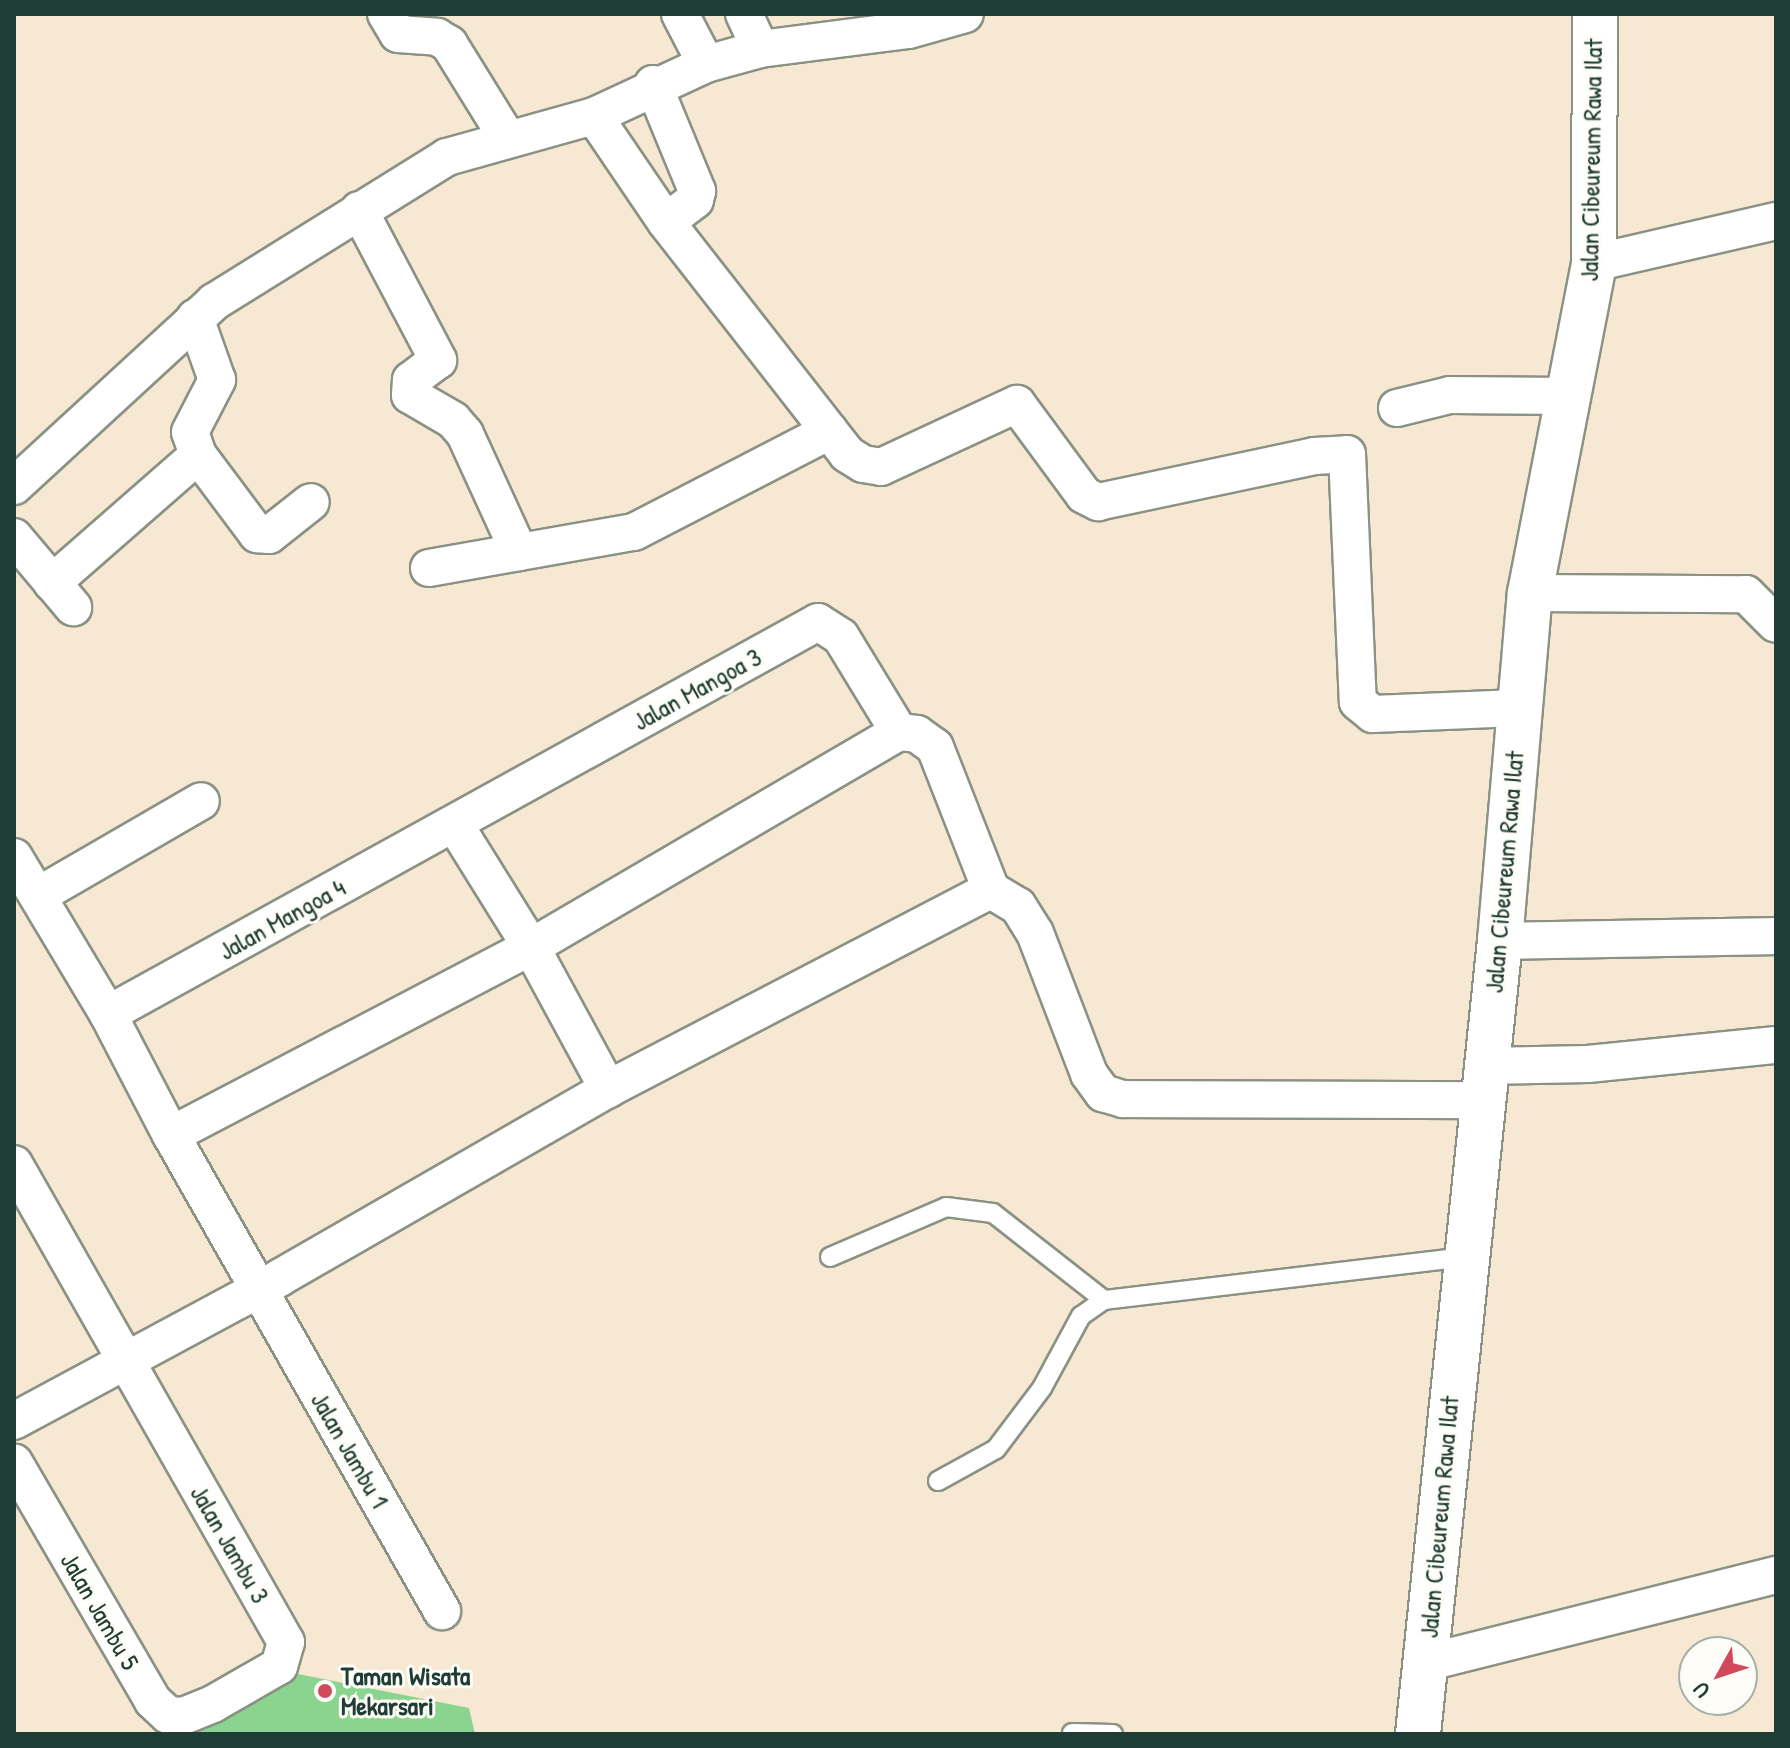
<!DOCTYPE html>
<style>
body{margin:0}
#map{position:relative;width:1790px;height:1748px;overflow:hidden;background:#f6e8d3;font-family:"Patrick Hand",sans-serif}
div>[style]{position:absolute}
.green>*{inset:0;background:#8bd48f}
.roads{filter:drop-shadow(2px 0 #8a9284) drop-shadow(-2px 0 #8a9284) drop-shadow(0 2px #8a9284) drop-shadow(0 -2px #8a9284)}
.service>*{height:18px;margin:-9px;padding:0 9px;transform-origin:9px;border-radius:9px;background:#fff}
.minor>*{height:36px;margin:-18px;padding:0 18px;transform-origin:18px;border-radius:18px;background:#fff}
.tertiary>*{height:44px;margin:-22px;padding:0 22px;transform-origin:22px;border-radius:22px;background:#fff}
.dots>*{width:22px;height:22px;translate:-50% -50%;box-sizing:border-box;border:4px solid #fdfcf7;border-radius:50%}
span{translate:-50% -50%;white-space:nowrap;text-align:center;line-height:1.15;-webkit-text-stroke:6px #fdfcf7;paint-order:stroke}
.street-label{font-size:26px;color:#1f3d34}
.poi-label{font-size:26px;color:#1f3d34;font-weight:700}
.left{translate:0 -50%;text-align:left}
.frame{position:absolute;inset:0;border:16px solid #1f3d34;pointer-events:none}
.north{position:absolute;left:1678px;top:1636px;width:80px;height:80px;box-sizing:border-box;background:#fdfcf7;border:2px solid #a4b0a9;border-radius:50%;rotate:230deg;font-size:22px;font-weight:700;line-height:32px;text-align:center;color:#1f3d34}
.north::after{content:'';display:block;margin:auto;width:28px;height:36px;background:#d1495b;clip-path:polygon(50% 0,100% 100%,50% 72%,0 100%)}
</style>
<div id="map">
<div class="green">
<div style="clip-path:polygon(298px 1674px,469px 1708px,475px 1734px,188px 1734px)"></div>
</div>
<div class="roads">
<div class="service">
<div style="left:830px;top:1257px;width:126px;rotate:-23.3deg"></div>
<div style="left:946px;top:1207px;width:47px;rotate:7.3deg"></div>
<div style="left:993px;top:1213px;width:141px;rotate:38.1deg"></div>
<div style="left:938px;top:1481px;width:66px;rotate:-28.9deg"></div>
<div style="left:996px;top:1449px;width:76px;rotate:-53deg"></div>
<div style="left:1042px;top:1388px;width:82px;rotate:-61.6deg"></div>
<div style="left:1081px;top:1316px;width:28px;rotate:-35deg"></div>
<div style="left:1104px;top:1300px;width:363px;rotate:-6.8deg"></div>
<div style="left:1072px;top:1733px;width:41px;rotate:1.4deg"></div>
</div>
<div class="minor">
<div style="left:386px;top:14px;width:23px;rotate:59deg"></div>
<div style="left:398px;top:34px;width:39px;rotate:4deg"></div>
<div style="left:437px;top:37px;width:14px;rotate:30deg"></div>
<div style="left:449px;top:44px;width:112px;rotate:58.2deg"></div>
<div style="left:680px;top:14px;width:56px;rotate:62.5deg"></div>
<div style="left:744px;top:14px;width:38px;rotate:65deg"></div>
<div style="left:653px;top:84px;width:116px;rotate:67.6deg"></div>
<div style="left:697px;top:191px;width:9px;rotate:103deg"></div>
<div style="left:695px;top:200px;width:36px;rotate:143deg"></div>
<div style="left:594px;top:116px;width:128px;rotate:55.8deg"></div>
<div style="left:666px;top:222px;width:294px;rotate:52deg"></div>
<div style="left:847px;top:454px;width:19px;rotate:32deg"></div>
<div style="left:863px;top:464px;width:18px;rotate:9deg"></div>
<div style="left:881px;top:467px;width:150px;rotate:-24.9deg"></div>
<div style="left:1017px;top:404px;width:113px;rotate:53.6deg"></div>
<div style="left:1084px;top:495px;width:16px;rotate:27deg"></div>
<div style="left:1098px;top:502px;width:221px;rotate:-12deg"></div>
<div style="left:1314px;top:456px;width:33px;rotate:-3deg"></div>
<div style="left:1347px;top:454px;width:248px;rotate:87.5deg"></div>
<div style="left:1358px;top:702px;width:19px;rotate:39deg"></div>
<div style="left:1373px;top:714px;width:145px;rotate:-2.4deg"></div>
<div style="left:359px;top:210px;width:170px;rotate:62.2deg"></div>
<div style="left:438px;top:360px;width:34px;rotate:143deg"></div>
<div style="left:411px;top:380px;width:15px;rotate:94deg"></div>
<div style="left:410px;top:395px;width:50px;rotate:30.2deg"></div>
<div style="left:453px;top:420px;width:18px;rotate:49deg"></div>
<div style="left:465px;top:434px;width:130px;rotate:65.4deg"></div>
<div style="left:1594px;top:263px;width:187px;rotate:-13deg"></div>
<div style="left:1397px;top:408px;width:55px;rotate:-13.8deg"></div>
<div style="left:1450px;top:395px;width:118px;rotate:0.5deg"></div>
<div style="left:198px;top:455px;width:99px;rotate:53.2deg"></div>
<div style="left:257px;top:534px;width:12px;rotate:5deg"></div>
<div style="left:269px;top:535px;width:53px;rotate:-38.2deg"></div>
<div style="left:14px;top:486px;width:272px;rotate:-42.6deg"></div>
<div style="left:214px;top:302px;width:274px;rotate:-31.9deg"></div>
<div style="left:447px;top:157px;width:153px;rotate:-15.6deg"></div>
<div style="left:594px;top:116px;width:123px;rotate:-24.9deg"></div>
<div style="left:706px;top:64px;width:56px;rotate:-15.5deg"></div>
<div style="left:760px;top:49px;width:150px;rotate:-7.3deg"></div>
<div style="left:909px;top:30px;width:58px;rotate:-15.9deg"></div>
<div style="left:14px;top:537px;width:92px;rotate:49.9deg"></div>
<div style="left:429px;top:568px;width:208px;rotate:-10deg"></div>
<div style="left:634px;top:532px;width:220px;rotate:-27.3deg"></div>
<div style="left:52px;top:583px;width:194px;rotate:-41.2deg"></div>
<div style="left:198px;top:455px;width:24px;rotate:-109deg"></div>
<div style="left:190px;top:432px;width:59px;rotate:-62.6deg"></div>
<div style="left:217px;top:380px;width:66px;rotate:-109.5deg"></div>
<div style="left:1530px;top:593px;width:216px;rotate:0.3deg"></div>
<div style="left:1746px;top:594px;width:42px;rotate:45deg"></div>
<div style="left:455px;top:825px;width:144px;rotate:58.1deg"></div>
<div style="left:531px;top:947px;width:162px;rotate:61.5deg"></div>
<div style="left:14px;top:857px;width:183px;rotate:59.1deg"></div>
<div style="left:108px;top:1014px;width:136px;rotate:62.5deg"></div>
<div style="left:171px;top:1135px;width:548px;rotate:60.35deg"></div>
<div style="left:39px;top:895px;width:187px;rotate:-30.1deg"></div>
<div style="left:1500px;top:941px;width:276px;rotate:-1deg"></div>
<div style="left:108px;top:1014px;width:811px;rotate:-28.9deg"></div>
<div style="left:818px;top:622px;width:27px;rotate:33deg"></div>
<div style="left:841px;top:637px;width:111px;rotate:58.6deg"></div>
<div style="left:1485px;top:1066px;width:103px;rotate:-1.1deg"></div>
<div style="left:1588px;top:1064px;width:189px;rotate:-5.8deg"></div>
<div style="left:171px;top:1135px;width:406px;rotate:-27.6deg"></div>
<div style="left:531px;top:947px;width:426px;rotate:-30.3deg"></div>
<div style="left:899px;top:732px;width:18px;rotate:6deg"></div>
<div style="left:917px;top:734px;width:22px;rotate:36deg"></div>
<div style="left:935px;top:747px;width:154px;rotate:68.6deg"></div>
<div style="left:14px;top:1164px;width:550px;rotate:60.36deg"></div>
<div style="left:286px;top:1642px;width:25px;rotate:106deg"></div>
<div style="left:279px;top:1666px;width:76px;rotate:150.1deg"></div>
<div style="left:213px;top:1704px;width:32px;rotate:158deg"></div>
<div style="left:183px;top:1716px;width:15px;rotate:-176deg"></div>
<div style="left:168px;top:1715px;width:21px;rotate:-137deg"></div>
<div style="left:153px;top:1701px;width:276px;rotate:-120.2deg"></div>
<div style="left:14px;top:1421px;width:303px;rotate:-28.3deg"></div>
<div style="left:281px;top:1277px;width:377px;rotate:-29.9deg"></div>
<div style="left:608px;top:1089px;width:432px;rotate:-27.5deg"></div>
<div style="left:991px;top:890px;width:31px;rotate:31deg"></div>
<div style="left:1018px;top:906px;width:32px;rotate:58deg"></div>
<div style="left:1035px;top:933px;width:151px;rotate:69deg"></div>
<div style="left:1089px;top:1074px;width:24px;rotate:54deg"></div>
<div style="left:1103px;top:1093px;width:21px;rotate:17deg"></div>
<div style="left:1123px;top:1099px;width:357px;rotate:0.2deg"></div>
<div style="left:1425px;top:1663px;width:362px;rotate:-14.1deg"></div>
</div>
<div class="tertiary">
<div style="left:1418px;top:1734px;width:797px;rotate:-84.1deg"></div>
<div style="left:1500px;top:941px;width:349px;rotate:-85.1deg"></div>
<div style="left:1530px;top:593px;width:336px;rotate:-79deg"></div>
<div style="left:1594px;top:263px;width:249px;rotate:-89.8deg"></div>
</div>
</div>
<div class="dots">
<div style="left:325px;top:1691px;background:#d1495b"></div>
</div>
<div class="street-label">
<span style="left:1591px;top:160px;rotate:-89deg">Jalan Cibeureum Rawa Ilat</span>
<span style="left:697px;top:689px;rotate:-29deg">Jalan Mangoa 3</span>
<span style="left:1504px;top:872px;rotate:-85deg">Jalan Cibeureum Rawa Ilat</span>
<span style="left:282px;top:919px;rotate:-29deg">Jalan Mangoa 4</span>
<span style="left:350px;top:1450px;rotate:60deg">Jalan Jambu 1</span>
<span style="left:1439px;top:1517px;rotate:-85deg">Jalan Cibeureum Rawa Ilat</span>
<span style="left:230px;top:1544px;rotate:60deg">Jalan Jambu 3</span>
<span style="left:100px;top:1611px;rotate:60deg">Jalan Jambu 5</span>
</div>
<div class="poi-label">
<span class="left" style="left:341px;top:1691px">Taman Wisata<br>Mekarsari</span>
</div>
<div class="frame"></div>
<div class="north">U</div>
</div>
